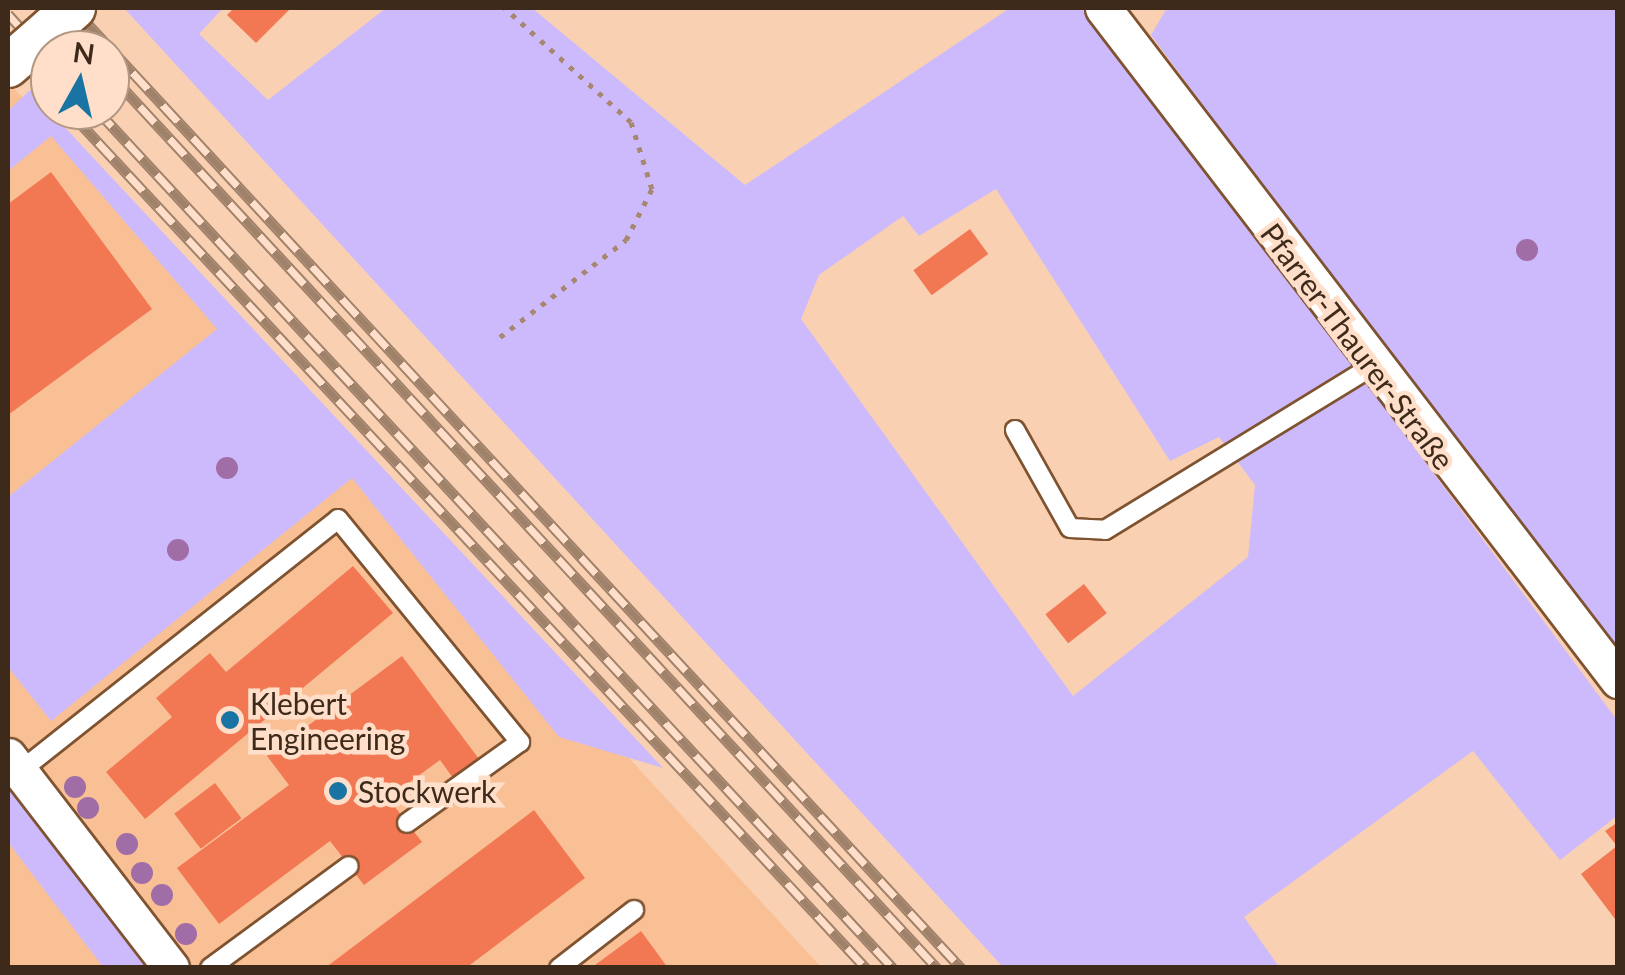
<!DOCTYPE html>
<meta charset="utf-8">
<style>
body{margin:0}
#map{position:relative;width:1625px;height:975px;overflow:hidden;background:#f9d0b2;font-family:Lato,sans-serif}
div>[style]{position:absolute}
.built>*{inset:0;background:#f9c096}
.green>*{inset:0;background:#cdbafd}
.building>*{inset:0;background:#f27853;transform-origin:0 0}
.path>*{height:5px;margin-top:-2.5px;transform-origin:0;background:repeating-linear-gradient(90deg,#a7876f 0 5px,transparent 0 13px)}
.roads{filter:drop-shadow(2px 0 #7f5330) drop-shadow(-2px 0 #7f5330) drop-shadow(0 2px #7f5330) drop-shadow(0 -2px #7f5330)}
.service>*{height:18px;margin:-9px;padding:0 9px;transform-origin:9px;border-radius:9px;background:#fff}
.minor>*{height:35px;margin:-17.5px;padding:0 17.5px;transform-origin:17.5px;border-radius:17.5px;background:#fff}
.rail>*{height:11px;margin-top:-5.5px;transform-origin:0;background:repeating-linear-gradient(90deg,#ffdfc9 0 22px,#a0816a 0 44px);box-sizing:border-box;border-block:2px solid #a0816a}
.bridges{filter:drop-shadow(2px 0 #7f5330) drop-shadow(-2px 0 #7f5330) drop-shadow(0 2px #7f5330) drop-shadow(0 -2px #7f5330)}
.tertiary-bridge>*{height:42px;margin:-21px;padding:0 21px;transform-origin:21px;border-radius:21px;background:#fff}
.trees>*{width:22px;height:22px;margin:-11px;border-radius:50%;background:#a06da6}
.dots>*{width:28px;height:28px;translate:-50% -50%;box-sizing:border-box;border:5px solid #ffdfc9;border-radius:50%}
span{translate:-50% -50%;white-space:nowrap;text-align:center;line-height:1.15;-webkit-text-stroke:9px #ffdfc9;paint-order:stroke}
.street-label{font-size:30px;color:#3e2a1b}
.poi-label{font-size:30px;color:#3e2a1b}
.left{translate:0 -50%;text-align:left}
.frame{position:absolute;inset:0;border:10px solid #3e2a1b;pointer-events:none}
.north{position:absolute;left:30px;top:30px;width:100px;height:100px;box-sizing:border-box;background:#ffdfc9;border:2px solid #b29783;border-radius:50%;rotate:8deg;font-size:28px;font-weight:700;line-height:40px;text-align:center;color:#3e2a1b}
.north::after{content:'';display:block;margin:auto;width:35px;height:45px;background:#1a74a3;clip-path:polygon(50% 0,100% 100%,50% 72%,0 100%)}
</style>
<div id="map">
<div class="built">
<div style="clip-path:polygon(8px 82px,821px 967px,8px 967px)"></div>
</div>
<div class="green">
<div style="clip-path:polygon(evenodd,124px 8px,223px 8px,199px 34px,268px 100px,386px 8px,532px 8px,745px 185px,1010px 8px,1088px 8px,1617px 720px,1617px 816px,1560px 860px,1473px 751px,1244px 917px,1279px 967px,1003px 967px,124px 8px,996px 189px,1170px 461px,1219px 437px,1255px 485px,1248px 557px,1073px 696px,801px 319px,819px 275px,903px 216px,919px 236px,996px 189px)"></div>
<div style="clip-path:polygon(1167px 8px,1617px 8px,1617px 666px,1151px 35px)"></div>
<div style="clip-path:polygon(30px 90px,663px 768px,559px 737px,352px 478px,51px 721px,8px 667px,8px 497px,217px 329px,51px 136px,8px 171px,8px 111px)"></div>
<div style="clip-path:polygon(8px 780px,148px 967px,103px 967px,8px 842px)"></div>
</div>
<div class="building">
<div style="clip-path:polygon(234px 8px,291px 8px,256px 43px,227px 15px)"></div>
<div style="clip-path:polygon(51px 172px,152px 309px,8px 415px,8px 204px)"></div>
<div style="left:970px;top:229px;width:31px;height:70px;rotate:54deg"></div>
<div style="clip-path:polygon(353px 566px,393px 613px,145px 819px,106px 772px,172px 717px,156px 698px,210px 653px,226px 672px)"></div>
<div style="left:1084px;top:584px;width:37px;height:49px;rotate:52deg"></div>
<div style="clip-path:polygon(402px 656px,479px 759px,453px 778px,440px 760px,388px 798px,422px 842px,364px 885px,330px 841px,219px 924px,177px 868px,289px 785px,267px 756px)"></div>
<div style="left:215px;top:783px;width:44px;height:51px;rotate:53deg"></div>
<div style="clip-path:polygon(534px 810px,585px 878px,466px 968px,325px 968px)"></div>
<div style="clip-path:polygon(1618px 822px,1618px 923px,1581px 874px,1617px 846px,1605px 831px)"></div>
<div style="clip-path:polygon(641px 931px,668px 968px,591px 968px)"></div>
</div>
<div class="path">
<div style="left:500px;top:337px;width:159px;rotate:-37.6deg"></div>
<div style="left:626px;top:240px;width:57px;rotate:-63deg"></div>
<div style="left:652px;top:189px;width:70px;rotate:-107.4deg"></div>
<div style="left:631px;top:122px;width:170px;rotate:-137.9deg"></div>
</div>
<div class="roads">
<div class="service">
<div style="left:1015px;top:430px;width:112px;rotate:60.7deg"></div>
<div style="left:1070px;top:528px;width:35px;rotate:3deg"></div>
<div style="left:1105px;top:530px;width:312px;rotate:-31.5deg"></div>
<div style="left:19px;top:772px;width:407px;rotate:-38.4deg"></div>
<div style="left:338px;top:519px;width:288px;rotate:50.8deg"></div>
<div style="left:520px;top:742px;width:139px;rotate:144.4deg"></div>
<div style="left:210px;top:968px;width:172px;rotate:-36.3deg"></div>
<div style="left:559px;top:968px;width:95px;rotate:-37.7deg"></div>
</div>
<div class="minor">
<div style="left:1103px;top:8px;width:847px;rotate:52.53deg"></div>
<div style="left:8px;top:756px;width:267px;rotate:52.4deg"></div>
</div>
</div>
<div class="rail">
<div style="left:48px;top:8px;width:57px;rotate:47.1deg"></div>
<div style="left:73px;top:8px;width:1308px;rotate:47.23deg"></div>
<div style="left:8px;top:14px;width:62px;rotate:47.6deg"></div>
<div style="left:8px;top:45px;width:62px;rotate:47.6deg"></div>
<div style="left:110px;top:74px;width:1218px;rotate:47.23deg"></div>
<div style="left:68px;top:110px;width:1172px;rotate:47.08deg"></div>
<div style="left:97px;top:110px;width:1170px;rotate:47.15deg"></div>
</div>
<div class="bridges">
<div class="tertiary-bridge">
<div style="left:8px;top:66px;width:88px;rotate:-41.3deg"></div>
</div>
</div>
<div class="trees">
<div style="left:1527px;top:250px"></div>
<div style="left:227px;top:468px"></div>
<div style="left:178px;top:550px"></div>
<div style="left:75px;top:787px"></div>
<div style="left:88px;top:808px"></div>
<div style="left:127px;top:844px"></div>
<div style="left:142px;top:873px"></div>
<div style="left:162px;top:895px"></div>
<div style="left:186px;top:934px"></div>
</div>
<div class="dots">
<div style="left:230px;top:720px;background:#1a74a3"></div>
<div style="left:338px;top:791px;background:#1a74a3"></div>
</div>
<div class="street-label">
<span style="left:1358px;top:346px;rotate:53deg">Pfarrer-Thaurer-Straße</span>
</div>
<div class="poi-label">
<span class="left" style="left:250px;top:720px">Klebert<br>Engineering</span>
<span class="left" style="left:358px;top:791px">Stockwerk</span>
</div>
<div class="frame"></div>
<div class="north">N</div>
</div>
